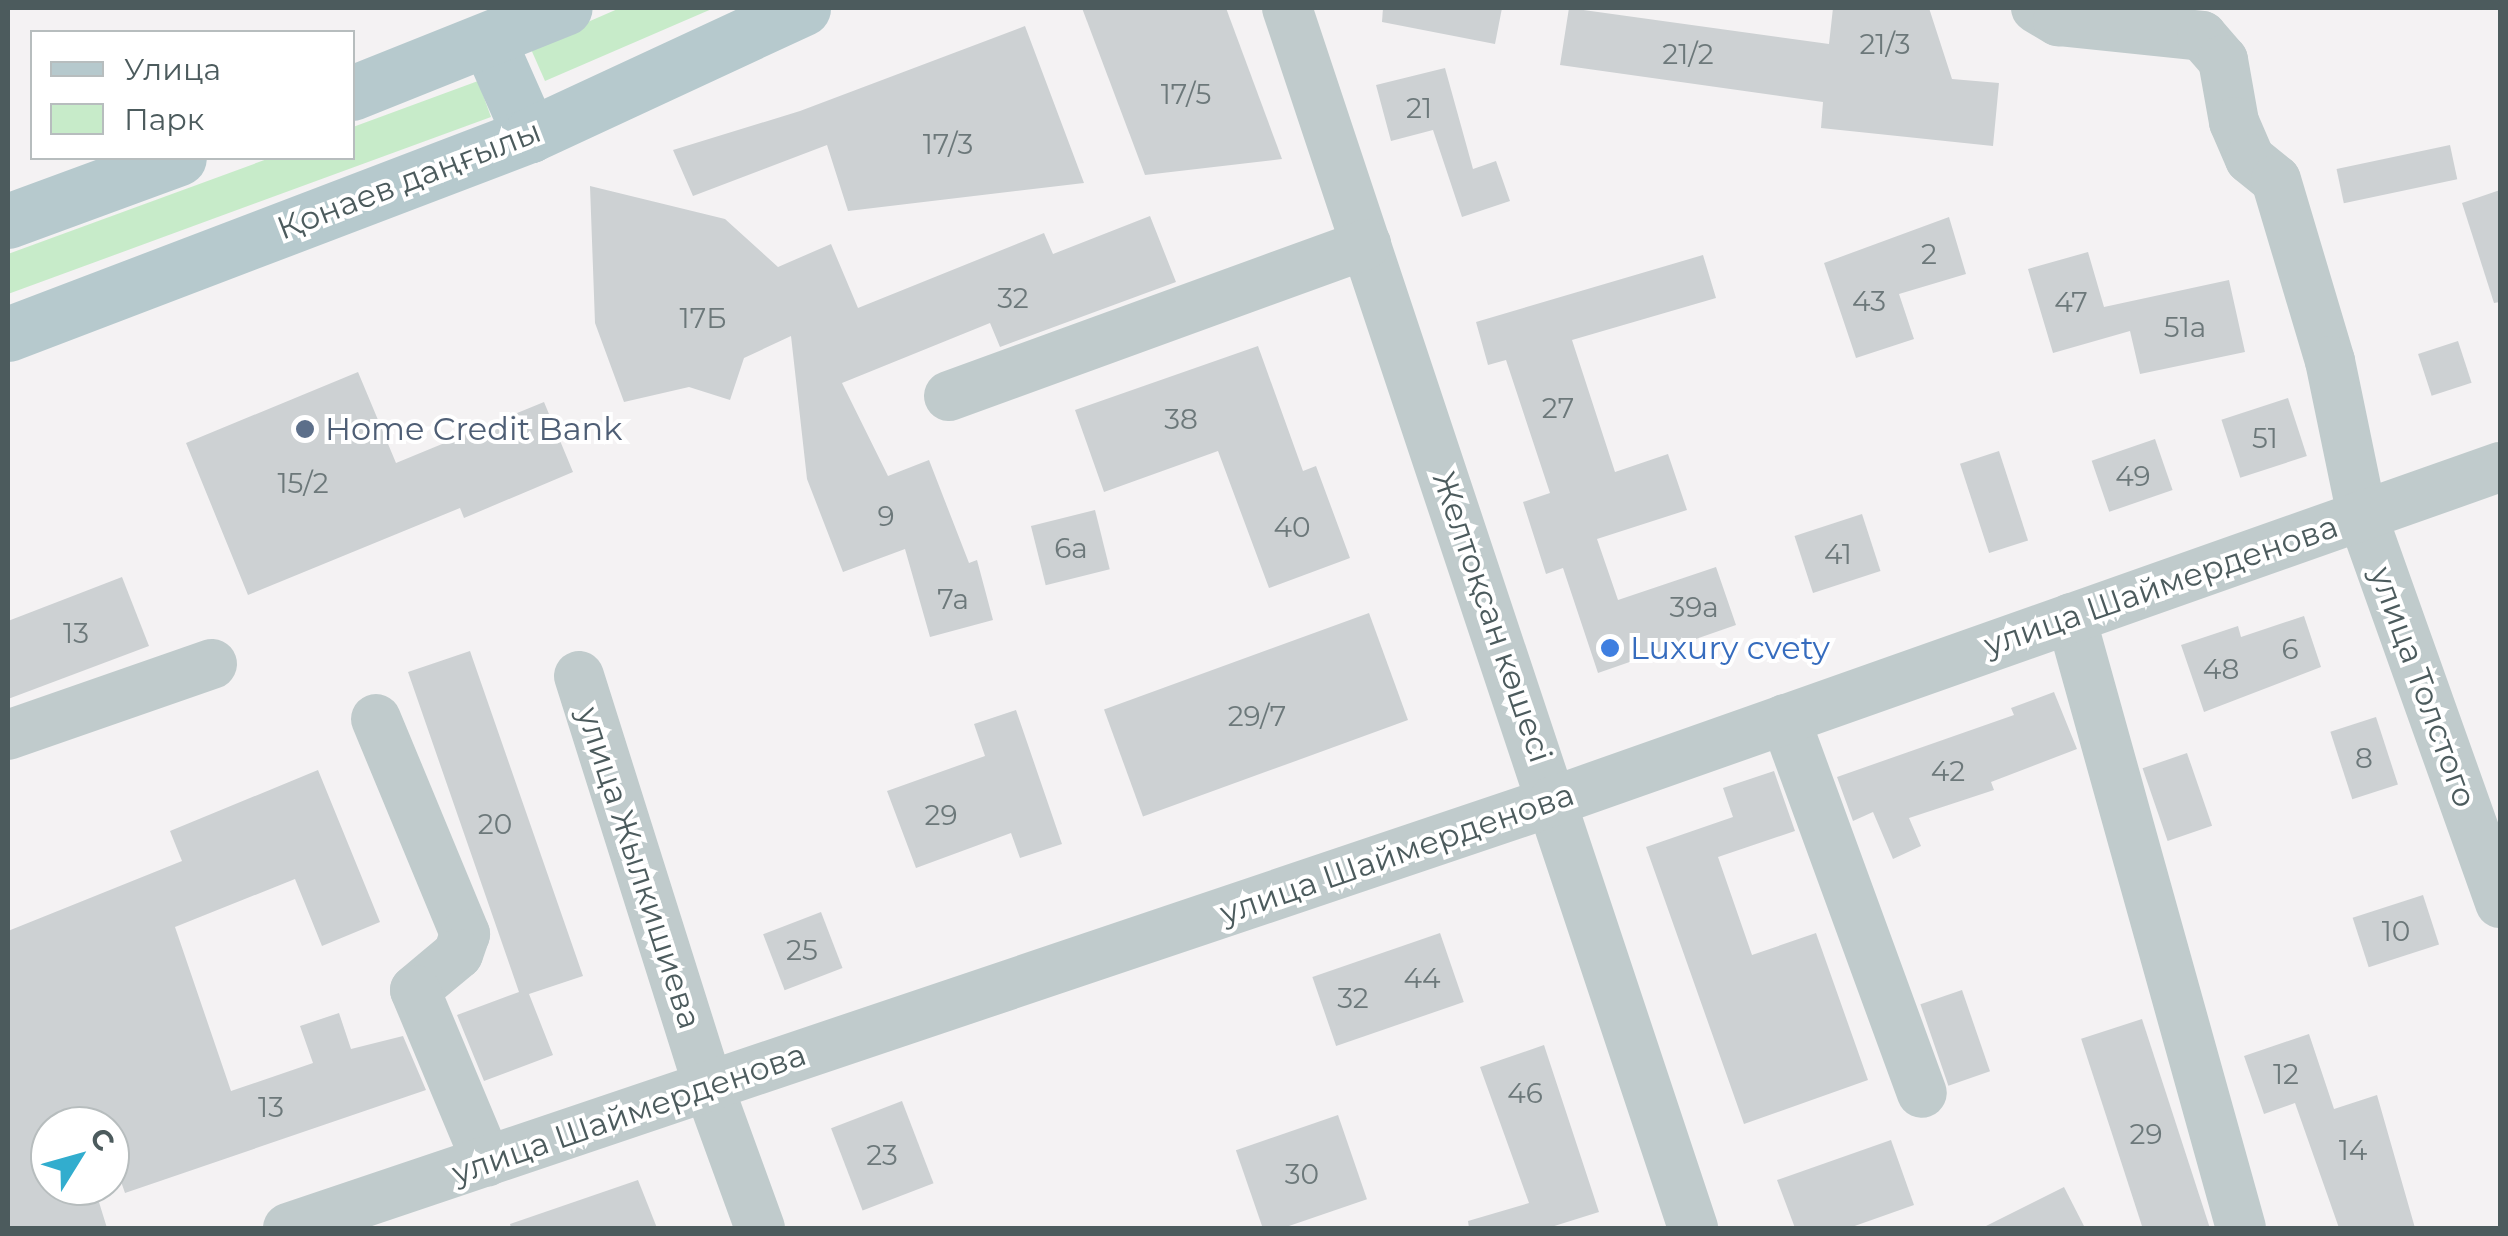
<!DOCTYPE html>
<meta charset="utf-8">
<style>
body{margin:0}
#map{position:relative;width:2508px;height:1236px;overflow:hidden;background:#f4f2f3;font-family:Montserrat,sans-serif}
div>[style]{position:absolute}
.green>*{inset:0;background:#c7ebc9}
.building>*{inset:0;background:#cdd1d3;transform-origin:0 0}
.minor>*{height:50px;margin:-25px;padding:0 25px;transform-origin:25px;border-radius:25px;background:#c0cbcc}
.major>*{height:55px;margin:-27.5px;padding:0 27.5px;transform-origin:27.5px;border-radius:27.5px;background:#b6c9cd}
.dots>*{width:28px;height:28px;translate:-50% -50%;box-sizing:border-box;border:5px solid #fff;border-radius:50%}
span{translate:-50% -50%;white-space:nowrap;text-align:center;line-height:1.15;-webkit-text-stroke:8px #fff;paint-order:stroke}
.number-label{font-size:28px;color:#6c787a}
.number-label span{-webkit-text-stroke-width:0}
.street-label{font-size:32px;color:#4c5b5d}
.service-label{font-size:32px;color:#4e5e75}
.left{translate:0 -50%;text-align:left}
.shop-label{font-size:32px;color:#366cbe}
.frame{position:absolute;inset:0;border:10px solid #4c5b5d;pointer-events:none}
.legend{position:absolute;left:30px;top:30px;width:325px;height:130px;box-sizing:border-box;background:#fff;border:2px solid #b7bdbe;margin:0;padding:12px 18px;list-style:none;font-size:30px;color:#4c5b5d}
.legend li{display:flex;align-items:center;gap:20px;height:50px}
.legend b{width:50px;border:2px solid #b7bdbe}
.north{position:absolute;left:30px;top:1106px;width:100px;height:100px;box-sizing:border-box;background:#fff;border:2px solid #b7bdbe;border-radius:50%;rotate:53deg;font-size:28px;font-weight:700;line-height:40px;text-align:center;color:#4c5b5d}
.north::after{content:'';display:block;margin:auto;width:35px;height:45px;background:#32adce;clip-path:polygon(50% 0,100% 100%,50% 72%,0 100%)}
</style>
<div id="map">
<div class="green">
<div style="clip-path:polygon(620px 8px,714px 8px,545px 81px,530px 47px)"></div>
<div style="clip-path:polygon(478px 81px,491px 117px,8px 294px,8px 254px,270px 158px,352px 158px,353px 127px)"></div>
</div>
<div class="building">
<div style="clip-path:polygon(1082px 8px,1226px 8px,1282px 159px,1145px 175px)"></div>
<div style="clip-path:polygon(1383px 8px,1502px 8px,1495px 44px,1382px 22px)"></div>
<div style="clip-path:polygon(1569px 8px,1829px 44px,1833px 8px,1929px 8px,1952px 79px,1999px 83px,1993px 146px,1821px 128px,1823px 102px,1560px 65px)"></div>
<div style="clip-path:polygon(1025px 26px,1084px 183px,848px 211px,827px 145px,693px 196px,673px 150px,800px 111px)"></div>
<div style="clip-path:polygon(1445px 68px,1473px 169px,1496px 161px,1510px 201px,1462px 217px,1433px 130px,1391px 141px,1376px 85px)"></div>
<div style="left:2450px;top:145px;width:35px;height:116px;rotate:78deg"></div>
<div style="clip-path:polygon(590px 186px,725px 219px,778px 267px,831px 244px,858px 308px,1044px 233px,1053px 254px,1150px 216px,1176px 282px,1000px 347px,990px 323px,842px 383px,888px 476px,929px 460px,969px 563px,977px 560px,993px 620px,930px 637px,905px 549px,843px 572px,807px 479px,791px 336px,744px 358px,730px 400px,689px 387px,624px 402px,595px 323px)"></div>
<div style="clip-path:polygon(2500px 190px,2500px 302px,2494px 303px,2462px 203px)"></div>
<div style="clip-path:polygon(1949px 217px,1966px 274px,1899px 294px,1914px 339px,1856px 358px,1824px 263px)"></div>
<div style="clip-path:polygon(2088px 252px,2104px 307px,2229px 280px,2245px 352px,2140px 374px,2130px 331px,2053px 353px,2028px 269px)"></div>
<div style="clip-path:polygon(1703px 255px,1716px 298px,1572px 340px,1615px 472px,1668px 454px,1687px 510px,1597px 539px,1618px 600px,1716px 567px,1736px 625px,1598px 673px,1563px 568px,1546px 574px,1523px 502px,1550px 493px,1506px 360px,1488px 365px,1476px 322px)"></div>
<div style="left:2458px;top:341px;width:44px;height:42px;rotate:72deg"></div>
<div style="clip-path:polygon(1258px 346px,1303px 471px,1316px 466px,1350px 558px,1269px 588px,1218px 451px,1104px 492px,1075px 410px)"></div>
<div style="clip-path:polygon(358px 372px,396px 463px,544px 402px,573px 472px,464px 518px,460px 508px,248px 595px,186px 443px)"></div>
<div style="left:2288px;top:398px;width:61px;height:70px;rotate:72deg"></div>
<div style="left:2155px;top:439px;width:54px;height:67px;rotate:71deg"></div>
<div style="left:1999px;top:451px;width:94px;height:41px;rotate:72deg"></div>
<div style="left:1095px;top:510px;width:61px;height:66px;rotate:76deg"></div>
<div style="left:1862px;top:514px;width:60px;height:71px;rotate:72deg"></div>
<div style="clip-path:polygon(122px 577px,149px 646px,8px 699px,8px 621px)"></div>
<div style="left:1369px;top:613px;width:114px;height:282px;rotate:70deg"></div>
<div style="clip-path:polygon(2304px 616px,2321px 667px,2204px 712px,2181px 645px,2238px 626px,2241px 637px)"></div>
<div style="clip-path:polygon(470px 651px,583px 976px,529px 994px,553px 1055px,484px 1081px,457px 1015px,519px 992px,408px 672px)"></div>
<div style="clip-path:polygon(2054px 692px,2077px 749px,1991px 782px,1994px 790px,1909px 818px,1921px 846px,1893px 859px,1873px 812px,1853px 821px,1837px 777px,2014px 715px,2011px 708px)"></div>
<div style="clip-path:polygon(1016px 710px,1062px 844px,1020px 858px,1011px 833px,916px 868px,887px 791px,985px 756px,974px 724px)"></div>
<div style="left:2376px;top:717px;width:71px;height:48px;rotate:72deg"></div>
<div style="left:2187px;top:753px;width:77px;height:47px;rotate:71deg"></div>
<div style="clip-path:polygon(318px 770px,380px 922px,322px 946px,295px 879px,175px 927px,231px 1091px,313px 1063px,300px 1026px,339px 1013px,351px 1049px,403px 1036px,426px 1090px,125px 1193px,110px 1150px,110px 1126px,50px 1126px,50px 1186px,94px 1186px,107px 1228px,8px 1228px,8px 931px,182px 861px,170px 831px)"></div>
<div style="clip-path:polygon(1774px 771px,1795px 831px,1718px 857px,1752px 955px,1816px 933px,1868px 1080px,1744px 1124px,1646px 847px,1733px 817px,1723px 788px)"></div>
<div style="left:2423px;top:895px;width:52px;height:74px;rotate:72deg"></div>
<div style="left:821px;top:912px;width:60px;height:62px;rotate:69deg"></div>
<div style="left:1440px;top:933px;width:73px;height:135px;rotate:71deg"></div>
<div style="left:1962px;top:990px;width:86px;height:44px;rotate:71deg"></div>
<div style="left:2142px;top:1019px;width:220px;height:64px;rotate:72deg"></div>
<div style="clip-path:polygon(2309px 1034px,2334px 1109px,2377px 1095px,2415px 1228px,2339px 1228px,2295px 1103px,2264px 1114px,2244px 1056px)"></div>
<div style="clip-path:polygon(1544px 1045px,1599px 1212px,1548px 1228px,1469px 1228px,1468px 1221px,1529px 1203px,1480px 1067px)"></div>
<div style="left:902px;top:1101px;width:88px;height:76px;rotate:69deg"></div>
<div style="left:1338px;top:1115px;width:89px;height:108px;rotate:71deg"></div>
<div style="clip-path:polygon(1891px 1140px,1914px 1205px,1849px 1228px,1795px 1228px,1777px 1180px)"></div>
<div style="clip-path:polygon(638px 1180px,657px 1228px,511px 1228px,510px 1224px)"></div>
<div style="clip-path:polygon(2064px 1187px,2085px 1228px,1982px 1228px)"></div>
</div>
<div class="minor">
<div style="left:1287px;top:8px;width:1286px;rotate:71.59deg"></div>
<div style="left:2036px;top:8px;width:26px;rotate:31deg"></div>
<div style="left:2058px;top:21px;width:145px;rotate:5.9deg"></div>
<div style="left:2202px;top:36px;width:32px;rotate:49deg"></div>
<div style="left:2223px;top:60px;width:63px;rotate:79.9deg"></div>
<div style="left:2234px;top:122px;width:40px;rotate:66.6deg"></div>
<div style="left:2250px;top:159px;width:33px;rotate:39deg"></div>
<div style="left:2276px;top:180px;width:189px;rotate:73.4deg"></div>
<div style="left:2330px;top:361px;width:157px;rotate:78.3deg"></div>
<div style="left:2362px;top:515px;width:412px;rotate:70.4deg"></div>
<div style="left:949px;top:396px;width:444px;rotate:-20deg"></div>
<div style="left:2071px;top:618px;width:633px;rotate:74.43deg"></div>
<div style="left:579px;top:676px;width:432px;rotate:72.5deg"></div>
<div style="left:709px;top:1088px;width:149px;rotate:70deg"></div>
<div style="left:376px;top:719px;width:233px;rotate:67.5deg"></div>
<div style="left:465px;top:934px;width:21px;rotate:109deg"></div>
<div style="left:458px;top:954px;width:56px;rotate:140.1deg"></div>
<div style="left:415px;top:990px;width:186px;rotate:67.3deg"></div>
<div style="left:1785px;top:719px;width:398px;rotate:69.9deg"></div>
<div style="left:8px;top:735px;width:216px;rotate:-19.2deg"></div>
<div style="left:288px;top:1228px;width:1336px;rotate:-18.64deg"></div>
<div style="left:1554px;top:801px;width:1003px;rotate:-19.45deg"></div>
</div>
<div class="major">
<div style="left:489px;top:42px;width:102px;rotate:66.2deg"></div>
<div style="left:352px;top:93px;width:229px;rotate:-21.8deg"></div>
<div style="left:8px;top:221px;width:182px;rotate:-20.2deg"></div>
<div style="left:8px;top:334px;width:559px;rotate:-20.87deg"></div>
<div style="left:530px;top:135px;width:301px;rotate:-24.9deg"></div>
</div>
<div class="dots">
<div style="left:305px;top:429px;background:#5c6f8a"></div>
<div style="left:1610px;top:648px;background:#3f7fe0"></div>
</div>
<div class="number-label">
<span style="left:1885px;top:44px">21/3</span>
<span style="left:1688px;top:54px">21/2</span>
<span style="left:1186px;top:94px">17/5</span>
<span style="left:1419px;top:108px">21</span>
<span style="left:948px;top:144px">17/3</span>
<span style="left:1929px;top:254px">2</span>
<span style="left:1013px;top:298px">32</span>
<span style="left:1869px;top:301px">43</span>
<span style="left:2071px;top:302px">47</span>
<span style="left:703px;top:318px">17Б</span>
<span style="left:2185px;top:327px">51а</span>
<span style="left:1558px;top:408px">27</span>
<span style="left:1181px;top:419px">38</span>
<span style="left:2265px;top:438px">51</span>
<span style="left:2133px;top:476px">49</span>
<span style="left:303px;top:483px">15/2</span>
<span style="left:886px;top:516px">9</span>
<span style="left:1292px;top:527px">40</span>
<span style="left:1071px;top:548px">6а</span>
<span style="left:1838px;top:554px">41</span>
<span style="left:953px;top:599px">7а</span>
<span style="left:1694px;top:607px">39а</span>
<span style="left:76px;top:633px">13</span>
<span style="left:2290px;top:649px">6</span>
<span style="left:2221px;top:669px">48</span>
<span style="left:1257px;top:716px">29/7</span>
<span style="left:2364px;top:758px">8</span>
<span style="left:1948px;top:771px">42</span>
<span style="left:941px;top:815px">29</span>
<span style="left:495px;top:824px">20</span>
<span style="left:2396px;top:931px">10</span>
<span style="left:802px;top:950px">25</span>
<span style="left:1422px;top:978px">44</span>
<span style="left:1353px;top:998px">32</span>
<span style="left:2286px;top:1074px">12</span>
<span style="left:1525px;top:1093px">46</span>
<span style="left:271px;top:1107px">13</span>
<span style="left:2146px;top:1134px">29</span>
<span style="left:2353px;top:1150px">14</span>
<span style="left:882px;top:1155px">23</span>
<span style="left:1302px;top:1174px">30</span>
</div>
<div class="street-label">
<span style="left:409px;top:180px;rotate:-21deg">Қонаев даңғылы</span>
<span style="left:2161px;top:586px;rotate:-19deg">улица Шаймерденова</span>
<span style="left:1492px;top:617px;rotate:71deg">Желтоқсан көшесі</span>
<span style="left:2423px;top:687px;rotate:70deg">улица Толстого</span>
<span style="left:1397px;top:854px;rotate:-19deg">улица Шаймерденова</span>
<span style="left:639px;top:868px;rotate:72deg">улица Жылкишиева</span>
<span style="left:629px;top:1114px;rotate:-19deg">улица Шаймерденова</span>
</div>
<div class="service-label">
<span class="left" style="left:325px;top:429px">Home Credit Bank</span>
</div>
<div class="shop-label">
<span class="left" style="left:1630px;top:648px">Luxury cvety</span>
</div>
<div class="frame"></div>
<ul class="legend">
<li><b style="height:12px;background:#b6c9cd"></b>Улица</li>
<li><b style="height:28px;background:#c7ebc9"></b>Парк</li>
</ul>
<div class="north">С</div>
</div>
